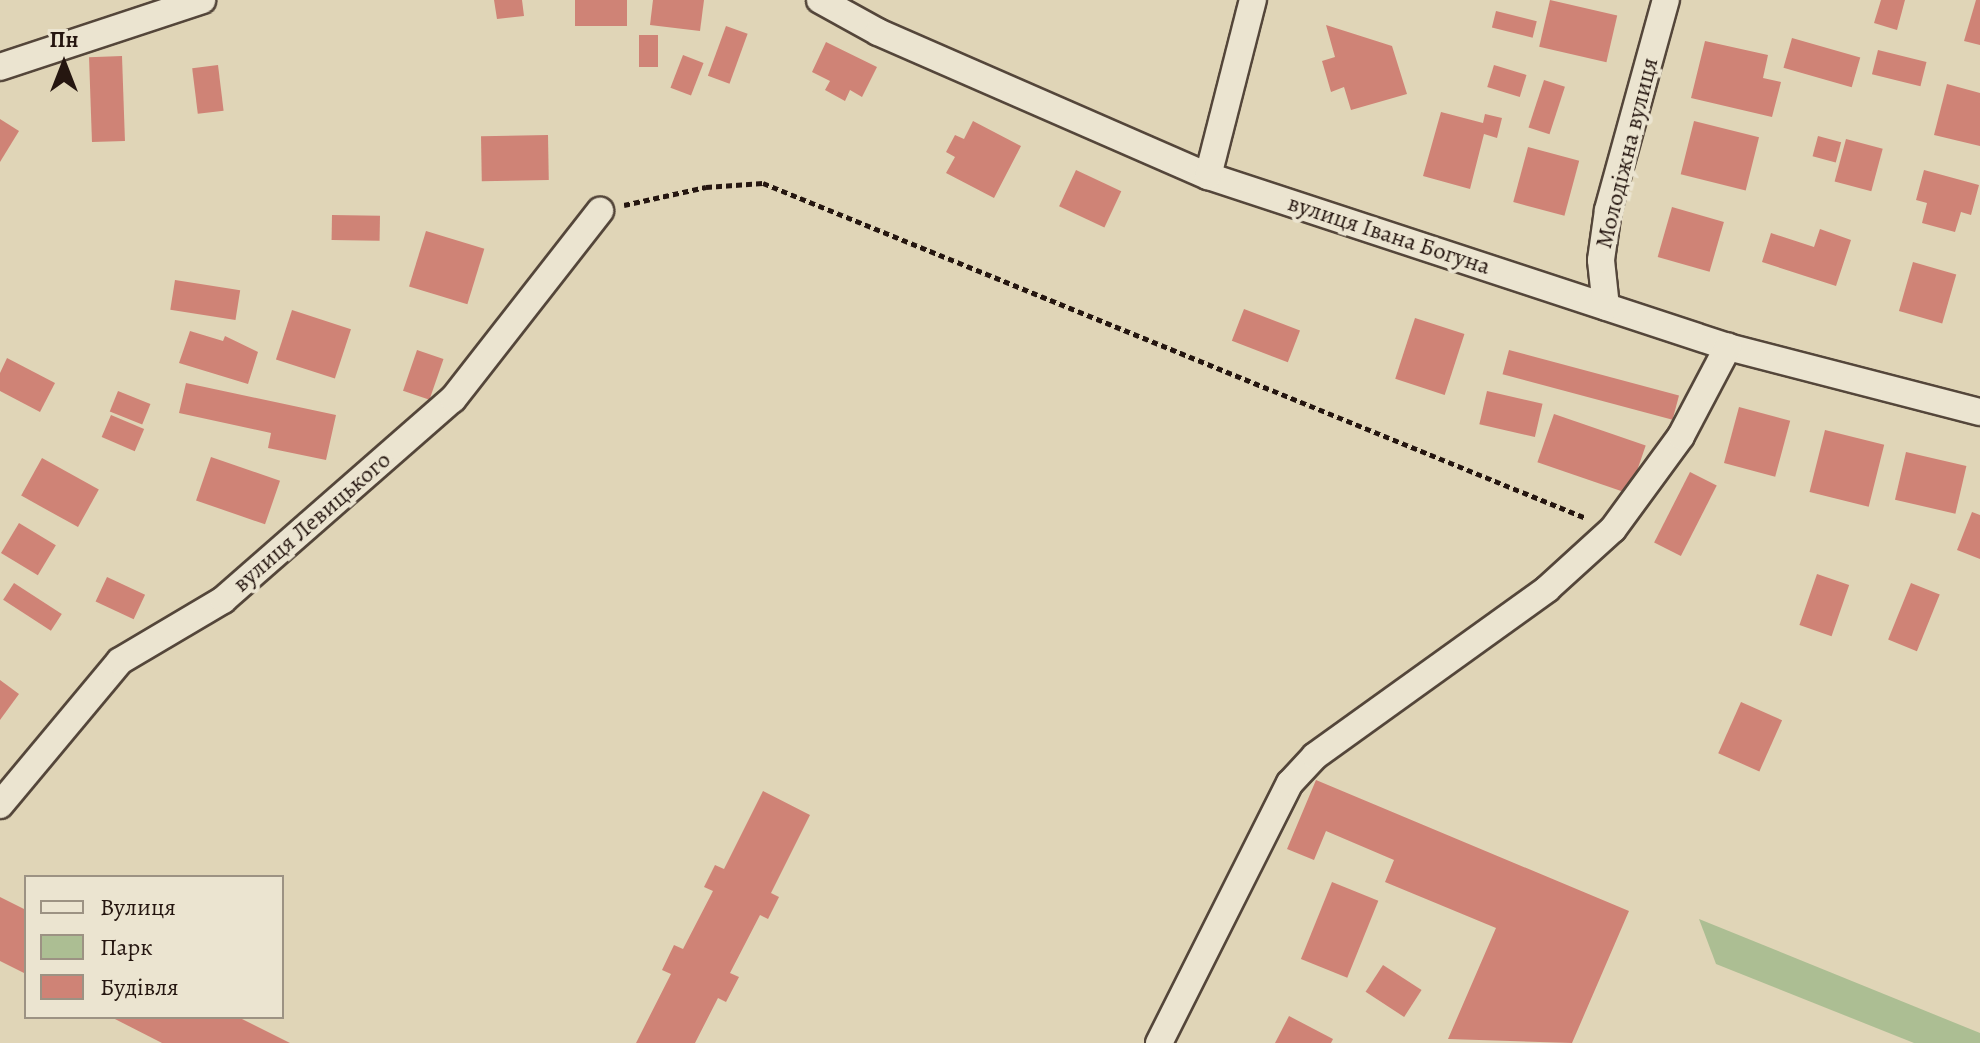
<!DOCTYPE html>
<meta charset="utf-8">
<style>
body{margin:0}
#map{position:relative;width:1980px;height:1043px;overflow:hidden;background:#e0d5b7;font-family:Alegreya,serif}
div>[style]{position:absolute}
.green>*{inset:0;background:#acbe93}
.building>*{inset:0;background:#cf8376;transform-origin:0 0}
.path>*{height:5px;margin-top:-2.5px;transform-origin:0;background:repeating-linear-gradient(90deg,#251610 0 6px,transparent 0 10px)}
.roads{filter:drop-shadow(2px 0 #54463a) drop-shadow(-2px 0 #54463a) drop-shadow(0 2px #54463a) drop-shadow(0 -2px #54463a)}
.street>*{height:26px;margin:-13px;padding:0 13px;transform-origin:13px;border-radius:13px;background:#ebe4d0}
span{translate:-50% -50%;white-space:nowrap;text-align:center;line-height:1.15;-webkit-text-stroke:8px #ebe4d0;paint-order:stroke}
.street-label{font-size:24px;color:#251610}
.legend{position:absolute;left:24px;top:875px;width:260px;height:144px;box-sizing:border-box;background:#ebe4d0;border:2px solid #9c9283;margin:0;padding:10px 14px;list-style:none;font-size:24px;color:#251610}
.legend li{display:flex;align-items:center;gap:16px;height:40px}
.legend b{width:40px;border:2px solid #9c9283}
.north{position:absolute;left:24px;top:24px;width:80px;height:80px;-webkit-text-stroke:6px #ebe4d0;paint-order:stroke;rotate:0deg;font-size:22px;font-weight:700;line-height:32px;text-align:center;color:#251610}
.north::after{content:'';display:block;margin:auto;width:28px;height:36px;background:#251610;clip-path:polygon(50% 0,100% 100%,50% 72%,0 100%)}
</style>
<div id="map">
<div class="green">
<div style="clip-path:polygon(1699px 919px,1980px 1033px,1980px 1043px,1914px 1043px,1716px 964px)"></div>
</div>
<div class="building">
<div style="clip-path:polygon(494px 0,522px 0,524px 16px,497px 19px)"></div>
<div style="left:575px;top:0;width:52px;height:26px"></div>
<div style="clip-path:polygon(653px 0,704px 0,700px 31px,650px 25px)"></div>
<div style="left:1550px;top:0;width:69px;height:48px;rotate:13deg"></div>
<div style="clip-path:polygon(1881px 0,1905px 0,1897px 30px,1874px 23px)"></div>
<div style="clip-path:polygon(1976px 0,1980px 0,1980px 45px,1964px 41px)"></div>
<div style="left:1496px;top:11px;width:42px;height:17px;rotate:14deg"></div>
<div style="clip-path:polygon(1326px 25px,1392px 46px,1407px 94px,1351px 110px,1344px 87px,1331px 92px,1322px 61px,1335px 57px)"></div>
<div style="left:726px;top:26px;width:23px;height:53px;rotate:20deg"></div>
<div style="left:639px;top:35px;width:19px;height:32px"></div>
<div style="left:1792px;top:38px;width:71px;height:31px;rotate:16deg"></div>
<div style="clip-path:polygon(1705px 41px,1768px 55px,1763px 78px,1781px 82px,1772px 117px,1691px 98px)"></div>
<div style="clip-path:polygon(826px 42px,877px 67px,862px 97px,850px 90px,845px 101px,825px 90px,830px 81px,812px 72px)"></div>
<div style="left:1878px;top:50px;width:50px;height:25px;rotate:14deg"></div>
<div style="left:683px;top:55px;width:22px;height:35px;rotate:21deg"></div>
<div style="left:122px;top:56px;width:85px;height:33px;rotate:88deg"></div>
<div style="left:218px;top:65px;width:46px;height:26px;rotate:83deg"></div>
<div style="left:1494px;top:65px;width:34px;height:23px;rotate:17deg"></div>
<div style="left:1544px;top:80px;width:22px;height:50px;rotate:18deg"></div>
<div style="clip-path:polygon(1947px 84px,1980px 93px,1980px 146px,1934px 135px)"></div>
<div style="clip-path:polygon(1441px 112px,1483px 123px,1485px 114px,1502px 118px,1497px 138px,1484px 134px,1470px 189px,1423px 176px)"></div>
<div style="clip-path:polygon(0 119px,19px 131px,0 162px)"></div>
<div style="clip-path:polygon(973px 121px,1021px 146px,994px 198px,946px 173px,955px 157px,946px 152px,955px 135px,964px 139px)"></div>
<div style="left:1694px;top:121px;width:67px;height:55px;rotate:14deg"></div>
<div style="left:548px;top:135px;width:45px;height:67px;rotate:89deg"></div>
<div style="left:1818px;top:136px;width:24px;height:21px;rotate:15deg"></div>
<div style="left:1846px;top:139px;width:38px;height:44px;rotate:15deg"></div>
<div style="left:1528px;top:147px;width:53px;height:57px;rotate:15deg"></div>
<div style="left:1076px;top:170px;width:50px;height:40px;rotate:25deg"></div>
<div style="clip-path:polygon(1924px 170px,1979px 185px,1971px 215px,1961px 212px,1955px 232px,1922px 223px,1927px 203px,1916px 200px)"></div>
<div style="left:1672px;top:207px;width:54px;height:52px;rotate:16deg"></div>
<div style="left:332px;top:215px;width:48px;height:25px;rotate:1deg"></div>
<div style="clip-path:polygon(1820px 229px,1851px 240px,1836px 286px,1762px 262px,1771px 233px,1814px 247px)"></div>
<div style="left:426px;top:231px;width:61px;height:58px;rotate:17deg"></div>
<div style="left:1913px;top:262px;width:45px;height:51px;rotate:16deg"></div>
<div style="left:175px;top:280px;width:66px;height:30px;rotate:9deg"></div>
<div style="left:1244px;top:309px;width:60px;height:34px;rotate:21deg"></div>
<div style="left:292px;top:310px;width:62px;height:52px;rotate:18deg"></div>
<div style="left:1415px;top:318px;width:52px;height:64px;rotate:18deg"></div>
<div style="clip-path:polygon(190px 331px,223px 341px,225px 336px,258px 352px,248px 384px,179px 363px)"></div>
<div style="left:417px;top:350px;width:28px;height:43px;rotate:19deg"></div>
<div style="left:1509px;top:350px;width:176px;height:25px;rotate:15deg"></div>
<div style="clip-path:polygon(7px 358px,55px 383px,40px 412px,0 391px,0 373px)"></div>
<div style="clip-path:polygon(186px 383px,336px 415px,326px 460px,268px 448px,271px 433px,179px 413px)"></div>
<div style="left:118px;top:391px;width:35px;height:22px;rotate:22deg"></div>
<div style="left:1487px;top:391px;width:57px;height:34px;rotate:13deg"></div>
<div style="left:1739px;top:407px;width:53px;height:58px;rotate:15deg"></div>
<div style="left:1554px;top:414px;width:97px;height:51px;rotate:19deg"></div>
<div style="left:111px;top:415px;width:36px;height:24px;rotate:23deg"></div>
<div style="left:1825px;top:430px;width:61px;height:64px;rotate:14deg"></div>
<div style="left:1906px;top:452px;width:62px;height:49px;rotate:13deg"></div>
<div style="left:211px;top:457px;width:73px;height:46px;rotate:19deg"></div>
<div style="left:42px;top:458px;width:65px;height:43px;rotate:29deg"></div>
<div style="left:1690px;top:472px;width:30px;height:79px;rotate:27deg"></div>
<div style="clip-path:polygon(1972px 512px,1980px 515px,1980px 559px,1957px 550px)"></div>
<div style="left:19px;top:523px;width:43px;height:35px;rotate:31deg"></div>
<div style="left:1817px;top:574px;width:34px;height:54px;rotate:19deg"></div>
<div style="left:107px;top:577px;width:42px;height:27px;rotate:25deg"></div>
<div style="left:14px;top:583px;width:57px;height:20px;rotate:33deg"></div>
<div style="left:1911px;top:583px;width:31px;height:61px;rotate:22deg"></div>
<div style="clip-path:polygon(0 680px,19px 694px,0 720px)"></div>
<div style="left:1741px;top:702px;width:45px;height:56px;rotate:24deg"></div>
<div style="clip-path:polygon(1316px 780px,1629px 911px,1572px 1043px,1448px 1039px,1496px 928px,1385px 882px,1394px 860px,1326px 831px,1314px 860px,1287px 849px)"></div>
<div style="clip-path:polygon(763px 791px,810px 815px,771px 893px,779px 897px,768px 919px,760px 915px,730px 973px,739px 977px,726px 1002px,718px 998px,695px 1043px,636px 1043px,671px 974px,662px 970px,674px 945px,683px 949px,713px 891px,704px 887px,715px 865px,724px 869px)"></div>
<div style="left:1332px;top:882px;width:50px;height:83px;rotate:22deg"></div>
<div style="clip-path:polygon(0 897px,26px 910px,26px 974px,0 961px)"></div>
<div style="left:1383px;top:965px;width:46px;height:32px;rotate:33deg"></div>
<div style="clip-path:polygon(1289px 1016px,1333px 1039px,1331px 1043px,1275px 1043px)"></div>
<div style="clip-path:polygon(111px 1017px,238px 1017px,290px 1043px,162px 1043px)"></div>
</div>
<div class="path">
<div style="left:624px;top:205px;width:84px;rotate:-12.4deg"></div>
<div style="left:706px;top:187px;width:57px;rotate:-4deg"></div>
<div style="left:763px;top:183px;width:889px;rotate:22.15deg"></div>
</div>
<div class="roads">
<div class="street">
<div style="left:820px;top:0;width:66px;rotate:28.9deg"></div>
<div style="left:878px;top:32px;width:360px;rotate:23.6deg"></div>
<div style="left:1208px;top:176px;width:547px;rotate:18.2deg"></div>
<div style="left:1728px;top:347px;width:260px;rotate:14.5deg"></div>
<div style="left:0;top:67px;width:213px;rotate:-18.3deg"></div>
<div style="left:1208px;top:176px;width:182px;rotate:-75.7deg"></div>
<div style="left:1606px;top:307px;width:47px;rotate:-96.1deg"></div>
<div style="left:1601px;top:260px;width:50px;rotate:-82deg"></div>
<div style="left:1608px;top:210px;width:218px;rotate:-74.6deg"></div>
<div style="left:0;top:805px;width:187px;rotate:-50.2deg"></div>
<div style="left:120px;top:661px;width:120px;rotate:-30.6deg"></div>
<div style="left:223px;top:600px;width:305px;rotate:-41.2deg"></div>
<div style="left:453px;top:399px;width:239px;rotate:-52deg"></div>
<div style="left:1159px;top:1043px;width:291px;rotate:-63.3deg"></div>
<div style="left:1290px;top:783px;width:37px;rotate:-47deg"></div>
<div style="left:1315px;top:756px;width:286px;rotate:-35.7deg"></div>
<div style="left:1547px;top:589px;width:89px;rotate:-42.3deg"></div>
<div style="left:1613px;top:529px;width:115px;rotate:-53.8deg"></div>
<div style="left:1681px;top:436px;width:101px;rotate:-62.2deg"></div>
</div>
</div>
<div class="street-label">
<span style="left:1627px;top:153px;rotate:-76deg">Молодіжна вулиця</span>
<span style="left:1389px;top:235px;rotate:18deg">вулиця Івана Богуна</span>
<span style="left:312px;top:522px;rotate:-41deg">вулиця Левицького</span>
</div>
<ul class="legend">
<li><b style="height:10px;background:#ebe4d0"></b>Вулиця</li>
<li><b style="height:22px;background:#acbe93"></b>Парк</li>
<li><b style="height:22px;background:#cf8376"></b>Будівля</li>
</ul>
<div class="north">Пн</div>
</div>
